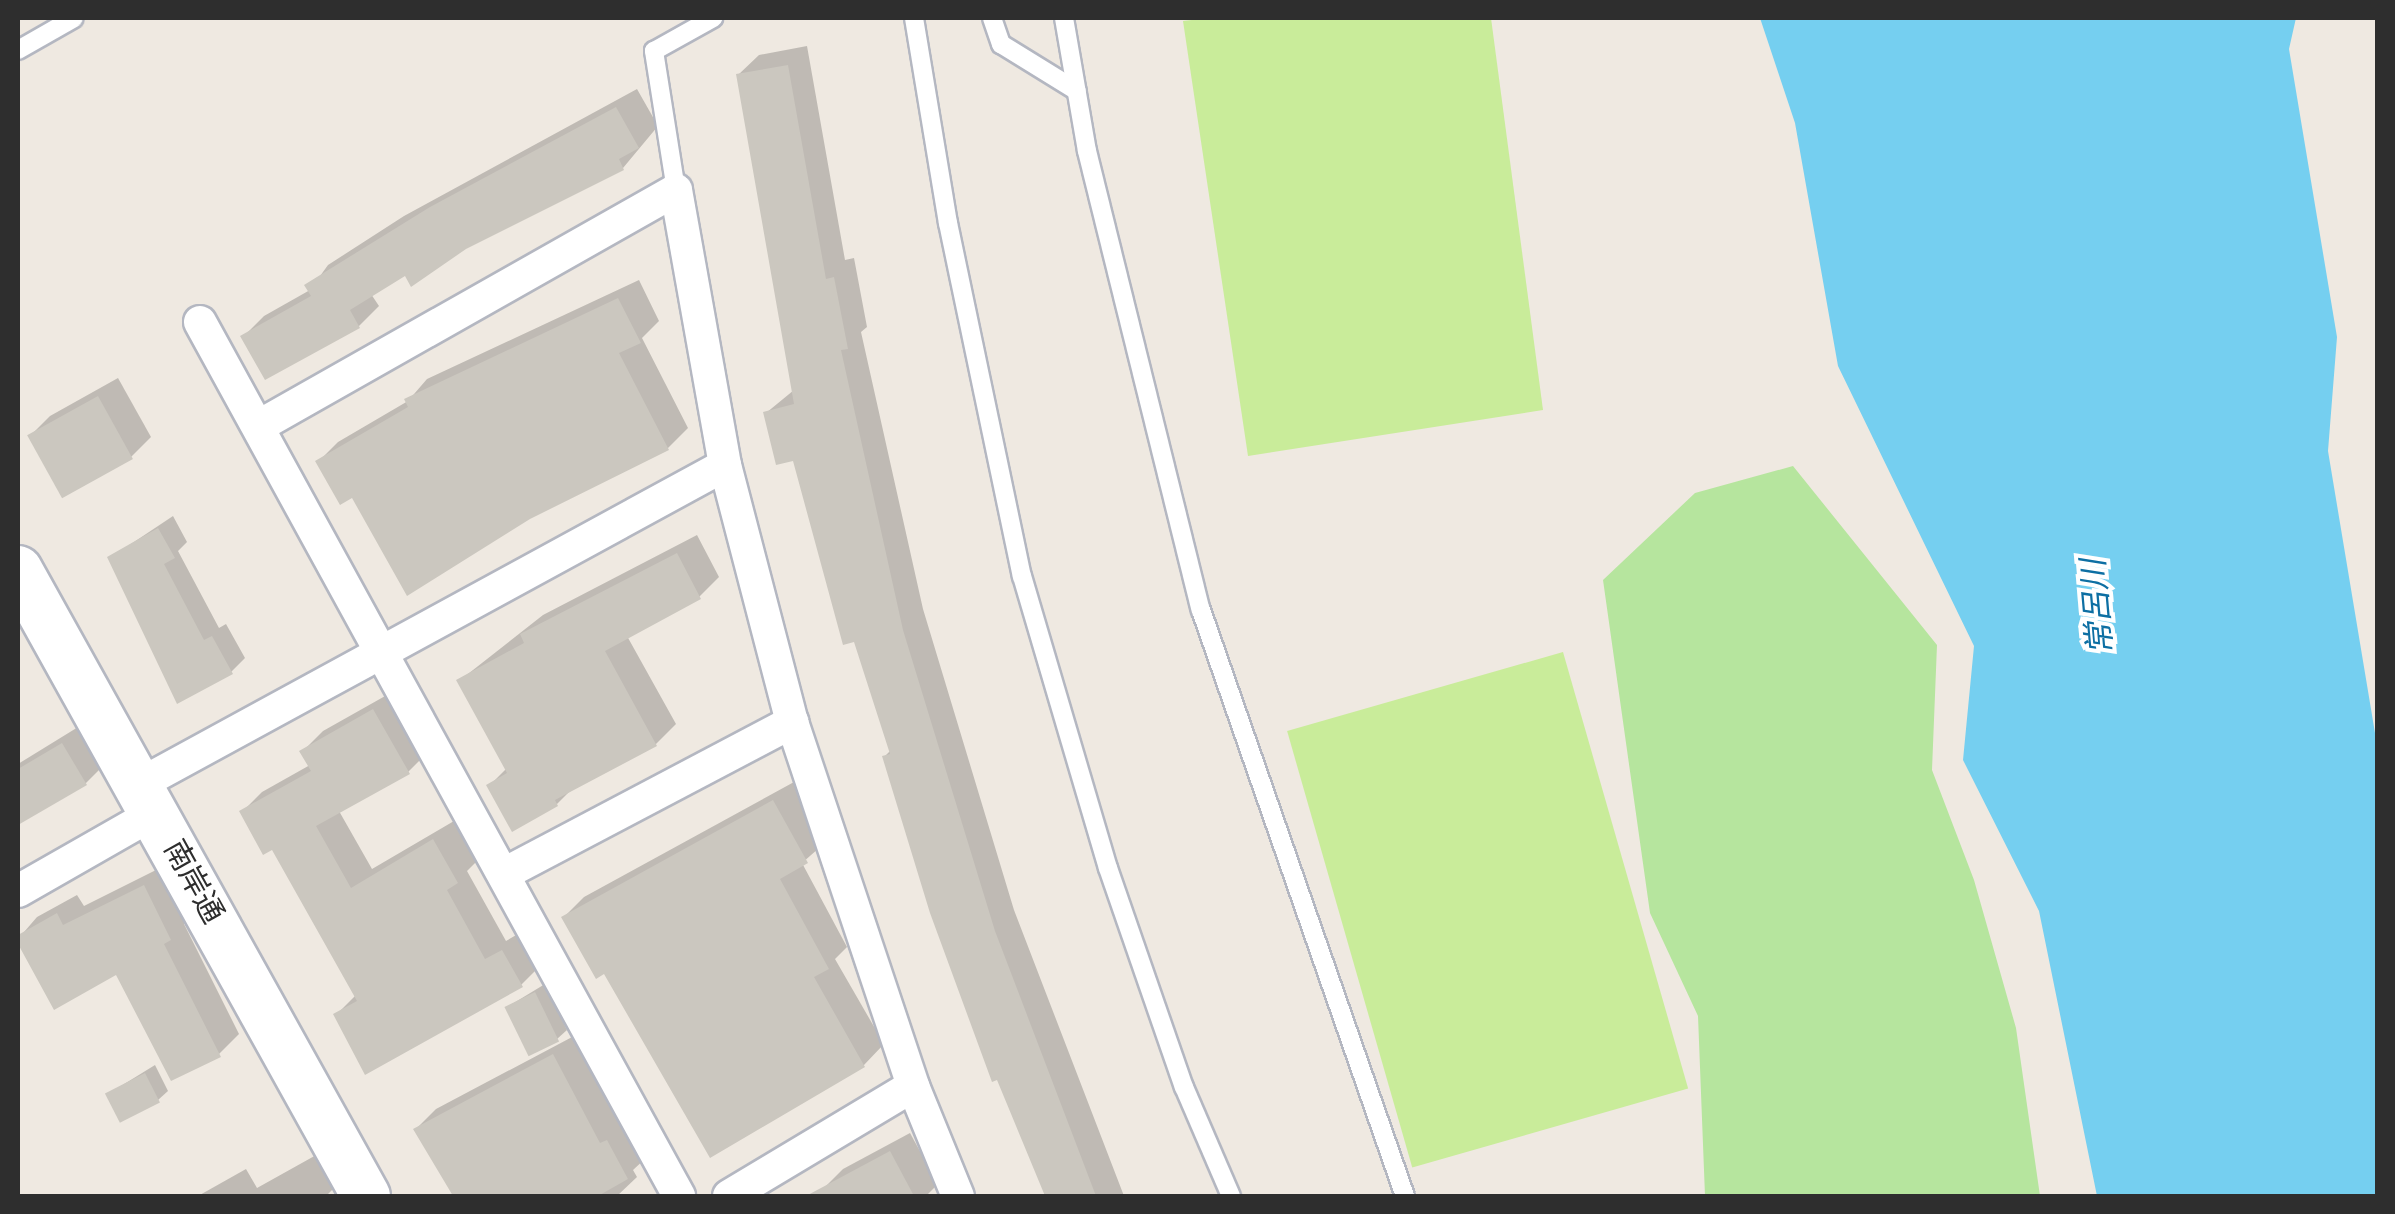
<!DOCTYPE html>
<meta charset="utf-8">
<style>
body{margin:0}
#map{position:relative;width:2395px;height:1214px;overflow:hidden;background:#efe9e1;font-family:"Alegreya Sans","Noto Sans JP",sans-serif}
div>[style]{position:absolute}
.green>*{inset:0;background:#b6e59e}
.pitch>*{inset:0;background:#c9ec9a;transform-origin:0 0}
.water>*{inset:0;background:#75cff0}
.shadow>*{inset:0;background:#0003}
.building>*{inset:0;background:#cbc7bf;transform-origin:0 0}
.roads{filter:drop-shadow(2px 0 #b4b7c1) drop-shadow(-2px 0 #b4b7c1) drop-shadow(0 2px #b4b7c1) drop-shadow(0 -2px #b4b7c1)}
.lane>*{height:18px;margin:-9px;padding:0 9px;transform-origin:9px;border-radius:9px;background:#fff}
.street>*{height:32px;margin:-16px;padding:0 16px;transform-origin:16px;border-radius:16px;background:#fff}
.secondary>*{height:48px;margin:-24px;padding:0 24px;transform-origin:24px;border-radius:24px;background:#fff}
span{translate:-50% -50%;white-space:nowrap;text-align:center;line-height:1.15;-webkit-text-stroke:8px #fff;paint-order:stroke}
.street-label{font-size:30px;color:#2e2e2e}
.water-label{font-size:32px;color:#0d6fa3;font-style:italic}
.frame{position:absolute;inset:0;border:20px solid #2e2e2e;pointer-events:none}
</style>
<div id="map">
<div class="green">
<div style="clip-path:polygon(1793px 466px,1937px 645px,1932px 770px,1974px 880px,2016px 1028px,2040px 1196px,1705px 1196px,1698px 1016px,1650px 913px,1603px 580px,1695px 493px)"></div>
</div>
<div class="pitch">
<div style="clip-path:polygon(1209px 18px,1491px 18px,1543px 410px,1248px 456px,1183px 21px)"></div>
<div style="left:1563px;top:652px;width:454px;height:287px;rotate:74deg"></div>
</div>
<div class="water">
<div style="clip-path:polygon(1760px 18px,2296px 18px,2289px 49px,2337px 337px,2328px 451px,2377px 745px,2377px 1196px,2097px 1196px,2039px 911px,1963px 760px,1974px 646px,1838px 366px,1795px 123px)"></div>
</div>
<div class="shadow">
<div style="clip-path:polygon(807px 46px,845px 260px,854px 258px,867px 327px,861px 332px,923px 609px,1014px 910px,1124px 1196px,1040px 1196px,1047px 1194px,884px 757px,891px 750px,795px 458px,766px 413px,794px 390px,738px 75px,759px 55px)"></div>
<div style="clip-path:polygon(637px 89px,658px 126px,623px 168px,406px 273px,371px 294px,379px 306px,359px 326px,244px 336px,264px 316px,310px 290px,328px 265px,404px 216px)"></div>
<div style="clip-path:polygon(639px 280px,659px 321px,642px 338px,688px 428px,668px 448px,353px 495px,318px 462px,338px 442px,408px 401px,427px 379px)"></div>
<div style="clip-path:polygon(118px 378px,151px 437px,131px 457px,30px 436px,50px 416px)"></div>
<div style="clip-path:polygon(173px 516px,187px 542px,178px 551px,219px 628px,226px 624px,245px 658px,231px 672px,110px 558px)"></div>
<div style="clip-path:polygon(697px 535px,719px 577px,699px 597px,627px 636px,676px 724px,656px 744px,573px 788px,557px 804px,489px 786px,507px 768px,459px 681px,543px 615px)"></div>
<div style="clip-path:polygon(394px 691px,428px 752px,408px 772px,339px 811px,372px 869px,454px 821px,477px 861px,467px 871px,506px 941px,523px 931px,541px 965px,521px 985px,336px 1015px,356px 995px,273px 847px,242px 812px,262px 792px,310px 765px,303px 751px,323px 731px)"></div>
<div style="clip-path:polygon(83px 724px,106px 763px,86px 783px,24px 819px,18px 807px,18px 764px)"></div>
<div style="clip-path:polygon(794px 782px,827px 841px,802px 863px,847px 947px,835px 959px,884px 1044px,864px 1065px,710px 1154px,605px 971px,564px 917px,584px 897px)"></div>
<div style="clip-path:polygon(164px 866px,190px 918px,184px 924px,239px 1034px,219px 1054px,117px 971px,55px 1006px,18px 939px,37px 917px,77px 895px,84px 906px)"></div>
<div style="clip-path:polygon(545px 984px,567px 1030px,557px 1039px,507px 1007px)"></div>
<div style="clip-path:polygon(574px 1036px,621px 1125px,627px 1121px,647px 1157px,633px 1170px,637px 1177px,617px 1196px,455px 1196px,416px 1129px,436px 1109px)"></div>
<div style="clip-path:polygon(155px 1065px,168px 1091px,158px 1100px,108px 1094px)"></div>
<div style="clip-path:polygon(910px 1133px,938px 1184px,926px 1196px,827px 1196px,823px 1189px,843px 1169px)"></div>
<div style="clip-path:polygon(318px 1154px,336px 1186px,326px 1196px,198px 1196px,246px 1169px,257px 1188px)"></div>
</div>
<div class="building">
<div style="clip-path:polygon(788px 65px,826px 279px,834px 277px,848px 349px,841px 350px,903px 630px,995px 931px,1096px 1196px,1045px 1196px,997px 1080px,992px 1082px,930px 913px,882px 756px,890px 754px,854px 642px,843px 645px,793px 461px,776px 465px,763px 412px,794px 404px,736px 74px)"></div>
<div style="clip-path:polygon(616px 107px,639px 148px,619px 159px,624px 170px,466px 249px,411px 287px,405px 276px,350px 310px,360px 328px,265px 380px,240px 336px,311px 296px,304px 285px,430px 207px)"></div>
<div style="clip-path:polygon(618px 298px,641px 343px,619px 353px,669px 450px,530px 519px,407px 596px,352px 498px,340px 505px,315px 461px,408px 407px,404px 399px)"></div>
<div style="left:98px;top:396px;width:72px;height:81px;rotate:61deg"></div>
<div style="clip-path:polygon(158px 528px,175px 558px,164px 564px,204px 640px,212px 636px,233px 674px,177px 704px,107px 557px)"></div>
<div style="clip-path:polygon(677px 553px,701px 599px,605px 651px,657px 746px,555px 800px,558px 806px,512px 832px,486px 785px,507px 773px,456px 680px,524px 643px,520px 634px)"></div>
<div style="clip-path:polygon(373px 709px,410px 774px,316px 826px,351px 888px,433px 839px,458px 883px,447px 890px,485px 959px,502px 950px,523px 987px,365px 1075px,333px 1014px,357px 1001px,272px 850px,263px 855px,239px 811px,311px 771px,299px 751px)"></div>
<div style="clip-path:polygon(62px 743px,87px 785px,18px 825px,18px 769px)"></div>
<div style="clip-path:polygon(773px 800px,808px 863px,780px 879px,829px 969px,814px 977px,865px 1067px,710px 1158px,604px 974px,596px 979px,561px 917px)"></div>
<div style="clip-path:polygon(144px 885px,171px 940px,164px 944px,221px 1057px,171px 1081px,116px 975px,54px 1010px,18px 944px,18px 935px,57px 913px,63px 925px)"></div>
<div style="left:535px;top:992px;width:55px;height:34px;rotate:64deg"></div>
<div style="clip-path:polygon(553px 1054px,600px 1143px,607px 1140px,628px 1179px,598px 1196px,453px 1196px,413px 1129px)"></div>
<div style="left:145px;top:1073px;width:33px;height:45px;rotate:63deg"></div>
<div style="clip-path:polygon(890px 1151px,914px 1196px,806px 1196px)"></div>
</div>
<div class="roads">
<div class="lane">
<div style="left:914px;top:18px;width:208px;rotate:80.6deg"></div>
<div style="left:948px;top:223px;width:361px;rotate:78.2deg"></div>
<div style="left:1022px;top:576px;width:304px;rotate:73.6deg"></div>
<div style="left:1108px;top:868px;width:232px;rotate:70.9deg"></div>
<div style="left:1184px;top:1087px;width:119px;rotate:66.7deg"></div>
<div style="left:992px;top:18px;width:28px;rotate:71deg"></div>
<div style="left:1001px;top:44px;width:89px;rotate:31.7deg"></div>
<div style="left:1064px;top:18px;width:135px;rotate:80.2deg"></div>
<div style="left:1087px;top:151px;width:473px;rotate:76.1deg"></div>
<div style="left:1201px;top:610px;width:620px;rotate:70.81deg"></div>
<div style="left:18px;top:50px;width:64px;rotate:-29.7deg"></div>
<div style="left:676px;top:190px;width:141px;rotate:-99deg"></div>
<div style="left:654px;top:51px;width:68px;rotate:-29.2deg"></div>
</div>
<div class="street">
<div style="left:200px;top:322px;width:997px;rotate:61.27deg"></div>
<div style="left:259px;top:426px;width:479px;rotate:-29.5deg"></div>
<div style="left:676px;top:190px;width:279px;rotate:79.9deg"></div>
<div style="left:725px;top:465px;width:266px;rotate:75.4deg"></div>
<div style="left:792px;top:722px;width:384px;rotate:71.6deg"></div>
<div style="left:913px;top:1086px;width:119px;rotate:67.8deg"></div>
<div style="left:140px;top:784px;width:666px;rotate:-28.6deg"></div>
<div style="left:504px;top:874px;width:326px;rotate:-27.8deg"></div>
<div style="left:18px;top:891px;width:158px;rotate:-29.7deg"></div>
<div style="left:729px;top:1196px;width:214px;rotate:-30.9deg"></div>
</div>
<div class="secondary">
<div style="left:18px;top:570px;width:716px;rotate:60.93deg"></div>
</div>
</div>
<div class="street-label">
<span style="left:193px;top:882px;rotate:61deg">南岸通</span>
</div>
<div class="water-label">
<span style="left:2098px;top:607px;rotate:-95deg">常呂川</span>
</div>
<div class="frame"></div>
</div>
